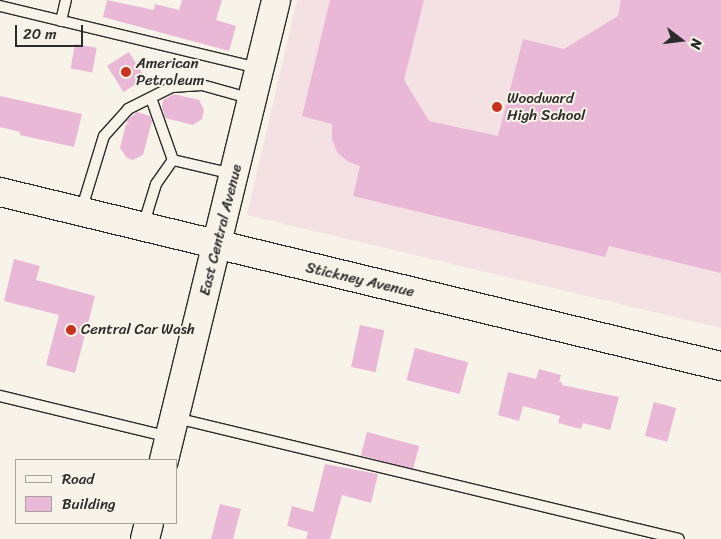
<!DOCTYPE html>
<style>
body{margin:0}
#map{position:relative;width:721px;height:539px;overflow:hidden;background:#f7f3e8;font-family:Sriracha,sans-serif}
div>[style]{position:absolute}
.built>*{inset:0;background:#f3e1e3}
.building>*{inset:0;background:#eab8d7;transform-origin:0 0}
.roads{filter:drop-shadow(1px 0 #2b2b2b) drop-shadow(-1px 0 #2b2b2b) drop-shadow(0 1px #2b2b2b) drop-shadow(0 -1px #2b2b2b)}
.lane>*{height:10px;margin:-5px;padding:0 5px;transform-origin:5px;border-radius:5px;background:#f7f3e8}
.secondary>*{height:28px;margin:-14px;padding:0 14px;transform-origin:14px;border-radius:14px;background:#f7f3e8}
.dots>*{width:14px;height:14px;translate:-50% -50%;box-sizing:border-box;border:2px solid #f7f3e8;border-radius:50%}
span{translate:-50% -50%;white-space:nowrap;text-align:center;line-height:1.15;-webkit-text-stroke:4px #f7f3e8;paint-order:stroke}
.poi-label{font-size:15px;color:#2b2b2b}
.left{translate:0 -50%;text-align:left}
.street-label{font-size:15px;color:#2b2b2b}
.legend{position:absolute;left:15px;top:459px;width:162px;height:65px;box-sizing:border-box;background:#f7f3e8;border:1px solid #a5a39c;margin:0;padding:6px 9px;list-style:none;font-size:15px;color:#2b2b2b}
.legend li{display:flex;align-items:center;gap:10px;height:25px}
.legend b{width:25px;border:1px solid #a5a39c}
.north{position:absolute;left:656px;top:15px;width:50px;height:50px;-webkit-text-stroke:4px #f7f3e8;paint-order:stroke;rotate:105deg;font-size:14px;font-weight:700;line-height:20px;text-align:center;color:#2b2b2b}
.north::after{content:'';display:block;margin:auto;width:18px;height:22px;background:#2b2b2b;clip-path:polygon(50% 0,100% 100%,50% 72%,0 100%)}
.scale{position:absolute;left:15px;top:25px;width:68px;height:22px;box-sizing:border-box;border:2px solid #2b2b2b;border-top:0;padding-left:6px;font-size:15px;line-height:18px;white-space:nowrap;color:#2b2b2b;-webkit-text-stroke:4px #f7f3e8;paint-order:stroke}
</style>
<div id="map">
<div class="built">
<div style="clip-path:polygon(297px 0,721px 0,721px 328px,247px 215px)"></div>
</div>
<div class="building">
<div style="clip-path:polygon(107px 0,154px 10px,155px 4px,179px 10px,182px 0,222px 0,216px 20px,236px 26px,229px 51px,103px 17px)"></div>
<div style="clip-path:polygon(330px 0,424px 0,404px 80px,429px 121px,498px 136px,523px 39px,564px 49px,618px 16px,621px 0,721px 0,721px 273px,609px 246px,605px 257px,353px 196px,360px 166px,347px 161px,337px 152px,332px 139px,332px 124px,302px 116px)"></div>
<div style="left:75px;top:44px;width:22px;height:25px;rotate:10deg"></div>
<div style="left:129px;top:52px;width:31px;height:26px;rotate:58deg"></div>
<div style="clip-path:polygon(174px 94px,199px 100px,204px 110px,202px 119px,193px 125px,165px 118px,162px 107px,163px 100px)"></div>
<div style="clip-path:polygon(0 96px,82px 114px,74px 147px,20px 135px,20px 132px,0 127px)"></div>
<div style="clip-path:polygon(137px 112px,150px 116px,152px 121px,143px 155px,133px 160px,127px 158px,120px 148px,126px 124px,129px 125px,126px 121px)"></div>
<div style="clip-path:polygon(14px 259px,40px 266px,36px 280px,95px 296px,75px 373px,46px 365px,59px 315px,4px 301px)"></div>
<div style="left:360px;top:325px;width:25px;height:43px;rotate:12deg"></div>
<div style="left:415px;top:348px;width:55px;height:33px;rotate:15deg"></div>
<div style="clip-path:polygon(539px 369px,561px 375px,559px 382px,562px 382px,562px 385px,619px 397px,610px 430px,583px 423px,581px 429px,558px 423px,560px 416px,523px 406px,519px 421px,498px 415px,508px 372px,536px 379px)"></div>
<div style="left:654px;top:402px;width:23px;height:35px;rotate:15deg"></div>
<div style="left:367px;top:432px;width:54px;height:24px;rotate:15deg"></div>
<div style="clip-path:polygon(325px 464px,378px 474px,371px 503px,342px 495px,330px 539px,306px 539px,308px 532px,287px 526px,292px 506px,313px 512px)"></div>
<div style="clip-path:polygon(220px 504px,241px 509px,233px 539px,211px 539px)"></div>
</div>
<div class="roads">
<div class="lane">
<div style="left:0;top:6px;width:266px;rotate:13.5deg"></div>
<div style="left:61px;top:21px;width:22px;rotate:-77deg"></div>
<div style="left:151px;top:98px;width:66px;rotate:70.5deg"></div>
<div style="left:81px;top:211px;width:78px;rotate:-73deg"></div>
<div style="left:104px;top:136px;width:36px;rotate:-48deg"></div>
<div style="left:128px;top:109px;width:49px;rotate:-26.6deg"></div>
<div style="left:172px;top:87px;width:30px;rotate:-4deg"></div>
<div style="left:202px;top:85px;width:52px;rotate:15.6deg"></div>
<div style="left:143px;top:226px;width:44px;rotate:-72.8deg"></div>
<div style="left:156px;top:184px;width:29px;rotate:-55deg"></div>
<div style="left:173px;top:160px;width:62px;rotate:13.1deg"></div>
<div style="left:0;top:396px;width:174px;rotate:13.6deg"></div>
<div style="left:176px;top:418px;width:517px;rotate:13.53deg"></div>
</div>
<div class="secondary">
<div style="left:0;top:192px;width:742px;rotate:13.57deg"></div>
<div style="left:164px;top:460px;width:473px;rotate:-76.3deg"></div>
<div style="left:145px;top:539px;width:16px;rotate:-76deg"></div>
</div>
</div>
<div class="dots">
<div style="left:126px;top:72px;background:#c8321e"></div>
<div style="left:497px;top:107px;background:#c8321e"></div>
<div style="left:71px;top:330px;background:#c8321e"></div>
</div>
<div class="poi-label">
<span class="left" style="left:136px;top:72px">American<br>Petroleum</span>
<span class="left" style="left:507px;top:107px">Woodward<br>High School</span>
<span class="left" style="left:81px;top:330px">Central Car Wash</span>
</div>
<div class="street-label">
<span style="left:221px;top:230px;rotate:-76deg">East Central Avenue</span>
<span style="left:360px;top:280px;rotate:13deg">Stickney Avenue</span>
</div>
<ul class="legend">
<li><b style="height:6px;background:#f7f3e8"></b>Road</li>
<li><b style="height:14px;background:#eab8d7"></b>Building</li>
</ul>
<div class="north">N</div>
<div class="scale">20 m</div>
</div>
